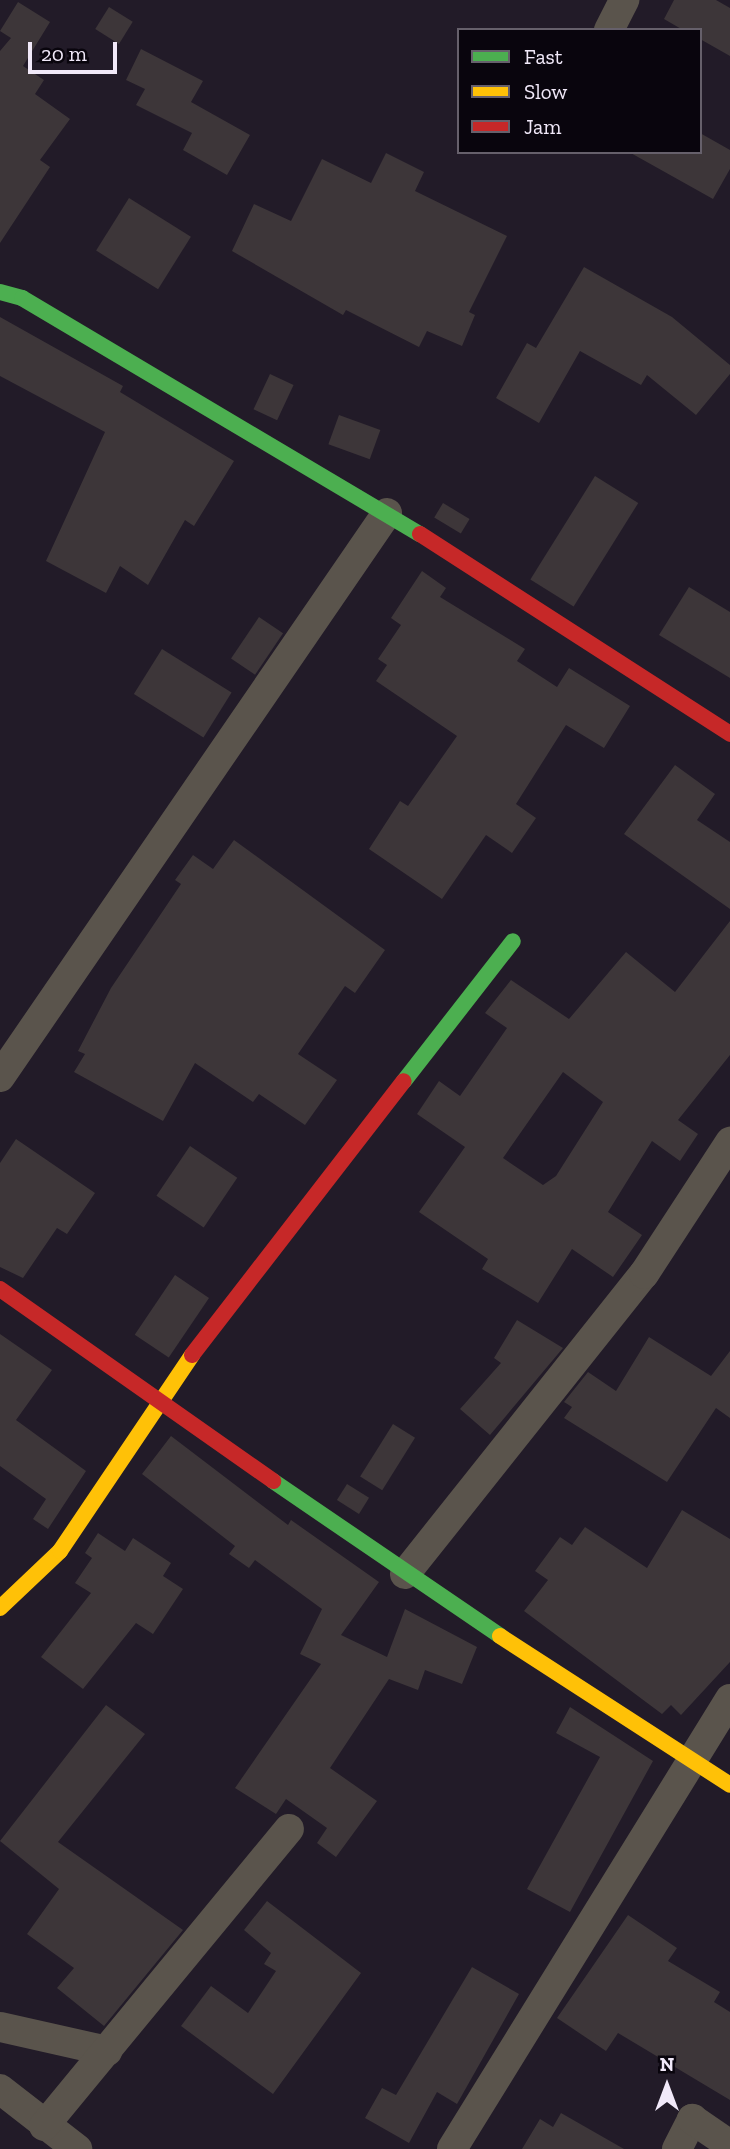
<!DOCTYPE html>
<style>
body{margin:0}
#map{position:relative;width:730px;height:2149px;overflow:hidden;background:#221b28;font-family:"Zilla Slab",serif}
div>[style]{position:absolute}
.building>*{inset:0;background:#3d3639;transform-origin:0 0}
.street>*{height:30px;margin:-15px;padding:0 15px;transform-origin:15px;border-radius:15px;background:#5a544c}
.fast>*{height:16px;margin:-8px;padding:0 8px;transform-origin:8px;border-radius:8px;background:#4caf50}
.slow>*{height:16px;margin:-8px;padding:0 8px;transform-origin:8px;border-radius:8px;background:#ffc107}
.jam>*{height:16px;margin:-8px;padding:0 8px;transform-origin:8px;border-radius:8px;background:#c62828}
span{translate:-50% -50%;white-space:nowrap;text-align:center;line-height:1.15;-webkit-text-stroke:5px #09050d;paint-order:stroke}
.legend{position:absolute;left:457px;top:28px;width:245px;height:126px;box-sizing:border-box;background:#09050d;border:2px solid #66606b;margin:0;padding:9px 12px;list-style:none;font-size:21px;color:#f1e9f9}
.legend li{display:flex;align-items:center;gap:14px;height:35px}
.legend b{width:35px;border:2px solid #66606b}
.north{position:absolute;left:632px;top:2051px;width:70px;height:70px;-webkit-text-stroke:5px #09050d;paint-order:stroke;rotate:0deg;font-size:19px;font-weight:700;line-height:28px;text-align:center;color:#f1e9f9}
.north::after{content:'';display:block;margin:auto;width:24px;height:32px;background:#f1e9f9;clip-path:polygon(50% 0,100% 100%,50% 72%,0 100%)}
.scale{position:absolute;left:28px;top:42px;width:89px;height:32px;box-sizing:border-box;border:4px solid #f1e9f9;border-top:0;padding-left:9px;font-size:21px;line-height:24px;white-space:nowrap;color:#f1e9f9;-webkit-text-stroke:5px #09050d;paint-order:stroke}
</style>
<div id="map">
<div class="building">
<div style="clip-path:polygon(674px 0,716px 0,730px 8px,730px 56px,700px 39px,700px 30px,683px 30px,664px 19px)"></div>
<div style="clip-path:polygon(18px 2px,50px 22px,23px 66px,44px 80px,35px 94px,70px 119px,40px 160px,50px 167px,0 243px,0 51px,11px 38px,0 31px)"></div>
<div style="left:109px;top:7px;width:28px;height:26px;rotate:32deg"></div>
<div style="clip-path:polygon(141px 49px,203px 81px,191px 102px,250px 135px,227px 175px,183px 150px,192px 133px,136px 105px,145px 89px,126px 80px)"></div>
<div style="clip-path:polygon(700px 133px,730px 150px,730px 169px,713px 199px,629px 152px,700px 152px)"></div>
<div style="clip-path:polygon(386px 153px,424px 172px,415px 191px,507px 236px,469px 312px,475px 315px,462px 346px,427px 331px,419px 347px,346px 310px,343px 315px,232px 251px,254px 204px,291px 221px,322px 159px,371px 183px)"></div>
<div style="left:129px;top:198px;width:73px;height:62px;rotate:32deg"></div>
<div style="clip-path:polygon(584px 267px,672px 317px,730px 365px,730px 374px,696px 415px,647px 375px,641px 385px,580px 351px,539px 423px,496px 398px,527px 343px,536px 348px)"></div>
<div style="clip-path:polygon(0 317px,123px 386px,120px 392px,234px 461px,194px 526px,185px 520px,148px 585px,120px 566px,106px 593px,46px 561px,105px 432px,0 376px)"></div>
<div style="left:270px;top:374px;width:26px;height:39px;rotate:25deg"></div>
<div style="left:339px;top:415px;width:44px;height:31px;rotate:20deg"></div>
<div style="left:595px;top:476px;width:51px;height:122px;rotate:32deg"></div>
<div style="left:443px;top:503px;width:31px;height:17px;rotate:31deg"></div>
<div style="clip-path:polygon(422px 571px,446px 588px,440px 597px,525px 649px,517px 661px,557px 687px,569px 668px,630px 706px,604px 748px,566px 725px,516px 804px,536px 818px,512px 853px,486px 835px,442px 899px,369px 849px,400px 801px,408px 806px,457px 736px,376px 681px,387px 665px,378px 659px,401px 625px,391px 618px)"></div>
<div style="clip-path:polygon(689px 587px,730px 612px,730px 678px,659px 635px)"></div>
<div style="left:259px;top:617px;width:29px;height:50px;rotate:34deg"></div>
<div style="left:162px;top:649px;width:82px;height:53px;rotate:32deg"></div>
<div style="clip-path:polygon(675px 765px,715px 794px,697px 820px,730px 842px,730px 909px,624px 834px)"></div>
<div style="clip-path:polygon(234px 840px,385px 950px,355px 993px,345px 986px,298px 1054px,337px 1080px,305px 1125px,259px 1094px,253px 1102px,195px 1063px,163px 1121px,74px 1072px,85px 1054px,78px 1051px,111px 988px,181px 884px,175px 880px,193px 855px,213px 869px)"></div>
<div style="clip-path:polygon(evenodd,730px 921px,730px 1055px,678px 1120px,698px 1134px,680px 1161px,652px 1141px,608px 1212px,642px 1235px,613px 1277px,572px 1249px,538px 1303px,482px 1269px,488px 1259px,419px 1212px,465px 1147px,417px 1114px,439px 1081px,460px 1096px,507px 1028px,485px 1013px,511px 980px,569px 1019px,626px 952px,675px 992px,730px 921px,563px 1072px,603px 1102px,556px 1176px,543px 1185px,503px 1158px,563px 1072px)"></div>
<div style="clip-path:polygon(16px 1139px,95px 1193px,67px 1234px,57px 1228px,23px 1278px,0 1267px,0 1163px)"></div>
<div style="left:190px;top:1146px;width:57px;height:60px;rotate:34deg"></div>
<div style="left:175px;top:1275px;width:41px;height:72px;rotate:34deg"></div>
<div style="clip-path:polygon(517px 1320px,563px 1348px,490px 1435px,460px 1409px,501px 1363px,494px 1358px)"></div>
<div style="clip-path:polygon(0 1334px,52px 1370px,16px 1420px,86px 1471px,48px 1529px,33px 1519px,46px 1499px,0 1466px)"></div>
<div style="clip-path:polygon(649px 1337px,711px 1376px,730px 1351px,730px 1418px,716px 1408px,667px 1482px,564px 1418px,572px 1407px,564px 1402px,588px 1372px,616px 1391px)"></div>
<div style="left:393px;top:1424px;width:26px;height:62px;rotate:32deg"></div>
<div style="clip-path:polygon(171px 1436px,288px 1525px,291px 1520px,379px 1582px,341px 1635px,387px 1657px,405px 1609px,477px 1647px,462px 1684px,425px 1670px,418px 1690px,389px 1679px,330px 1768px,377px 1801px,336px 1857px,317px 1843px,327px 1828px,286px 1799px,276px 1814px,235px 1788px,321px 1664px,300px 1654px,322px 1609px,255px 1560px,249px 1568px,229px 1554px,235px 1546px,142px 1474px)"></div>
<div style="left:347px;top:1484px;width:26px;height:19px;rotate:32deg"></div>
<div style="clip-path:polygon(682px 1510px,730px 1539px,730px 1662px,681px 1715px,671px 1705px,662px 1714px,524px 1611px,548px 1580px,535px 1571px,560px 1537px,572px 1545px,585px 1527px,647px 1568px)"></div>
<div style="clip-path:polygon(98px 1533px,125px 1551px,133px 1538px,171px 1563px,163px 1576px,183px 1589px,153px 1634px,136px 1623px,83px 1689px,41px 1657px,91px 1593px,75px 1583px,92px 1558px,85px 1553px)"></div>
<div style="clip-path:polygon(106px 1705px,145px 1734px,58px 1842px,183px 1930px,104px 2026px,57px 1988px,74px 1968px,27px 1934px,59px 1889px,0 1841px)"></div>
<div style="clip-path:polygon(570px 1707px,653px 1761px,570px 1912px,527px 1889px,600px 1757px,556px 1733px)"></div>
<div style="clip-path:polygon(267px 1901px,361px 1973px,273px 2094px,181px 2026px,211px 1986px,248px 2013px,276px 1971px,264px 1964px,271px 1953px,244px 1930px)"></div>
<div style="clip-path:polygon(628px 1915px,677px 1948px,668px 1961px,720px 1992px,714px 2002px,730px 2012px,730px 2100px,618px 2033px,606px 2051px,557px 2018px)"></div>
<div style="clip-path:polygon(472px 1967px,519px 1994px,457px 2104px,437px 2092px,409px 2143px,365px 2118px,382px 2088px,396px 2095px)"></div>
<div style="clip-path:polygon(561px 2113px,624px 2149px,522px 2149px,540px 2119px,553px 2127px)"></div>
</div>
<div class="street">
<div style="left:609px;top:30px;width:34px;rotate:-63deg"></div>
<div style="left:0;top:1077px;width:684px;rotate:-55.54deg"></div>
<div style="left:405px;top:1574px;width:384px;rotate:-51.5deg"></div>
<div style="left:644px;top:1274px;width:158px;rotate:-56.9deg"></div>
<div style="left:0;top:2027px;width:110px;rotate:12.6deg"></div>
<div style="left:0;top:2089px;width:98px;rotate:37.9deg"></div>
<div style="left:44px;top:2126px;width:385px;rotate:-50.5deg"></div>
<div style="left:452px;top:2149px;width:529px;rotate:-58.29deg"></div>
<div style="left:677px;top:2149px;width:34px;rotate:-63deg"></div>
<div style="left:692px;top:2119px;width:46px;rotate:34.4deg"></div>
</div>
<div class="fast">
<div style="left:0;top:292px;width:23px;rotate:15deg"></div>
<div style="left:22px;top:298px;width:463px;rotate:30.7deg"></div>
<div style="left:404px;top:1081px;width:177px;rotate:-52.1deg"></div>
<div style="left:273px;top:1481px;width:275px;rotate:34.3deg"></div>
</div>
<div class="slow">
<div style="left:0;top:1608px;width:83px;rotate:-43.5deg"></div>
<div style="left:60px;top:1551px;width:236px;rotate:-56deg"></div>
<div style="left:500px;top:1636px;width:274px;rotate:32.9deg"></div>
</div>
<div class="jam">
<div style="left:420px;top:534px;width:369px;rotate:32.8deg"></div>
<div style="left:0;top:1289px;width:334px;rotate:35.1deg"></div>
<div style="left:192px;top:1355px;width:346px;rotate:-52.3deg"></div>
</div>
<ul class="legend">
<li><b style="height:9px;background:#4caf50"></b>Fast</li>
<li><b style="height:9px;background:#ffc107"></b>Slow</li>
<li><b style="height:9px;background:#c62828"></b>Jam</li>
</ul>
<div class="north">N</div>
<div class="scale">20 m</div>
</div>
